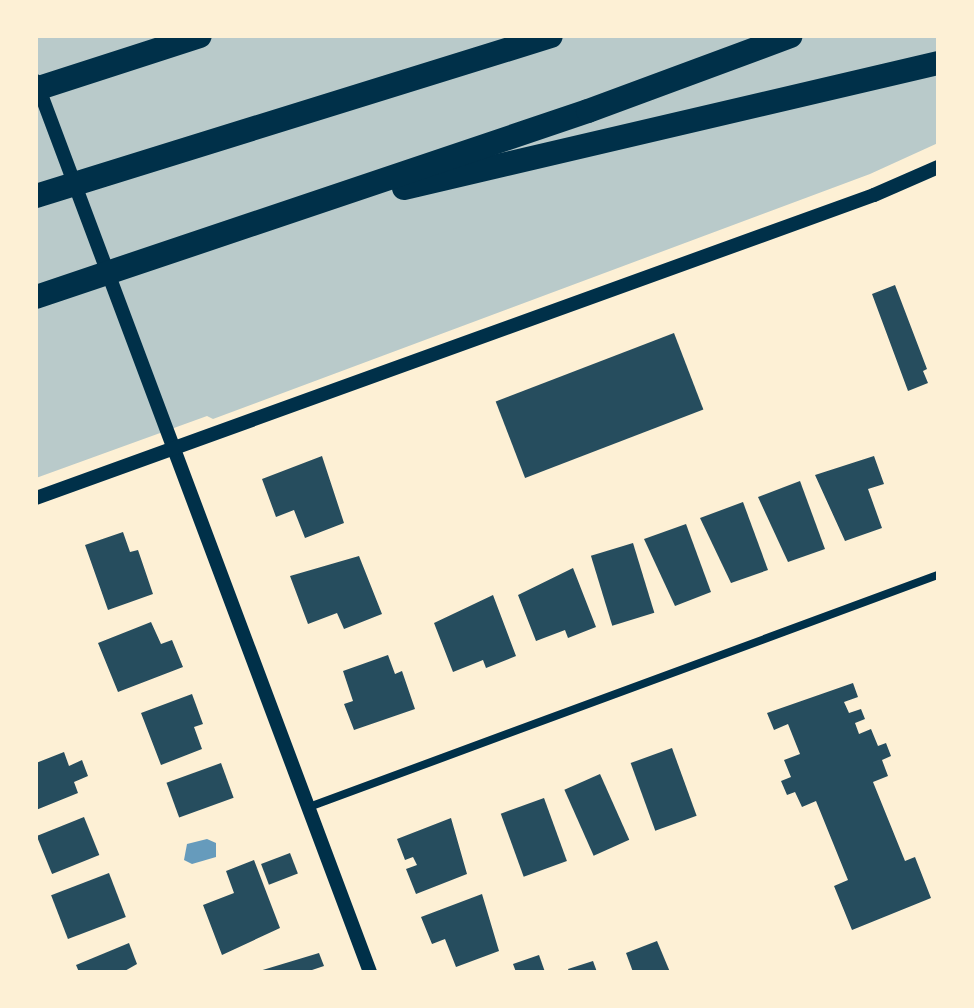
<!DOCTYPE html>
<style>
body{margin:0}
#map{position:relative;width:974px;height:1008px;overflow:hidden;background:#fdf0d5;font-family:Figtree,sans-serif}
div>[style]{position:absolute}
.green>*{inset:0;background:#b9caca}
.water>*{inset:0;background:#669bbc}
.building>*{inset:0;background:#264d5e;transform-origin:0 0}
.minor>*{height:8px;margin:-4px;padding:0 4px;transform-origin:4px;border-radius:4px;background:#003049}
.tertiary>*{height:14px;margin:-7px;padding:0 7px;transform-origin:7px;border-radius:7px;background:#003049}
.motorway>*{height:24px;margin:-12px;padding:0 12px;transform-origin:12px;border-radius:12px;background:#003049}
span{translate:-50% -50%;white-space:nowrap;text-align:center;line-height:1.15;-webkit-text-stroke:6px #fdf0d5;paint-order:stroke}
.frame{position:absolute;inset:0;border:38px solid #fdf0d5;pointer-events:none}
</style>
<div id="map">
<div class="green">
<div style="clip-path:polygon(36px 36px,938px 36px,938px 143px,870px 174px,213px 419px,207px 416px,36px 478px)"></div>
</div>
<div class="water">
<div style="clip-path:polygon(207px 839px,216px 843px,216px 857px,192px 864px,184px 860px,187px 844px)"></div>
</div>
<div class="building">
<div style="clip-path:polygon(895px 285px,927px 369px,923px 371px,928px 383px,908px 391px,872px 294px)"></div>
<div style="left:674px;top:333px;width:82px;height:191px;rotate:69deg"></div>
<div style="clip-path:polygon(322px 456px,344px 523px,305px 538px,294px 510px,276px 517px,262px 479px)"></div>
<div style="clip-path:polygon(874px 456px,884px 484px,868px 489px,882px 528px,845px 541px,815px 475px)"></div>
<div style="clip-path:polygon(800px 481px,825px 549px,788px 562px,758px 497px)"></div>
<div style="clip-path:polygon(743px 502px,768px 570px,731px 583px,700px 518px)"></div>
<div style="clip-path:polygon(686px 524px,711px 592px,675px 606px,644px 539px)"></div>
<div style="clip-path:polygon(123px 532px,130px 552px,138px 550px,153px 594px,108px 610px,85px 545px)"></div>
<div style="left:633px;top:543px;width:73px;height:44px;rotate:73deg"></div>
<div style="clip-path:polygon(359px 556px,382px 614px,344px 629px,337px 613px,308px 624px,290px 576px)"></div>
<div style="clip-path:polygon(573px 568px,596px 627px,568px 638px,565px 630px,536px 641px,518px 595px)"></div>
<div style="clip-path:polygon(493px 595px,516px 656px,486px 668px,483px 660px,453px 672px,434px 623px)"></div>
<div style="clip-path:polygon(151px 622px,161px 644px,172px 640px,183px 667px,118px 692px,98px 643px)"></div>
<div style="clip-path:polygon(388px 655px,395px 674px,402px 671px,415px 709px,354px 730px,344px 704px,353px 701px,343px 671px)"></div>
<div style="clip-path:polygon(853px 683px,858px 697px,844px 702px,849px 713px,861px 709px,865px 719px,855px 723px,859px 734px,871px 729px,878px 746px,886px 743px,891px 756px,882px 760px,888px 776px,873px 782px,905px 861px,915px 857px,931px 898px,852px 930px,834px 886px,848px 880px,816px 801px,802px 807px,795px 792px,787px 795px,781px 781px,791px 777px,784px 760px,800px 754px,788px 724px,774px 730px,767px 713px)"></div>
<div style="clip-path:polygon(192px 694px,203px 724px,194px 727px,202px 749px,161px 765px,141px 713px)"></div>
<div style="left:672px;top:748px;width:72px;height:44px;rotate:70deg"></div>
<div style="clip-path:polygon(64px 752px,69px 766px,82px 760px,88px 776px,74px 782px,78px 793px,36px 810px,36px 763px)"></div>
<div style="left:221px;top:763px;width:37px;height:58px;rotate:70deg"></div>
<div style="left:600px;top:774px;width:72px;height:39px;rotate:66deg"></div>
<div style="left:544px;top:798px;width:67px;height:46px;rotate:70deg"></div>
<div style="left:84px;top:817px;width:41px;height:51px;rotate:68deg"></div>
<div style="clip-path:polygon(451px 818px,467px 874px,416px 894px,406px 869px,417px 865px,413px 857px,405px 860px,397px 839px)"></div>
<div style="left:290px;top:853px;width:22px;height:31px;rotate:69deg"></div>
<div style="clip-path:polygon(254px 860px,280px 928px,222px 955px,203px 905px,234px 893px,226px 871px)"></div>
<div style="left:109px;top:873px;width:47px;height:62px;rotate:69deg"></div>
<div style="clip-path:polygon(482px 894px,499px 951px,456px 967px,445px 939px,432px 944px,421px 917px)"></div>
<div style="clip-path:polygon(657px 941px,670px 972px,633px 972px,626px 953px)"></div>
<div style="clip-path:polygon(129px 943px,137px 964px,123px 972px,79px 972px,76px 965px)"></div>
<div style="clip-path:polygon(319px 953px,324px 966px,306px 972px,256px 972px)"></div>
<div style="clip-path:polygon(539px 955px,545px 972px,516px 972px,513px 964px)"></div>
<div style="clip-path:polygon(593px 961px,597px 972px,569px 972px,568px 969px)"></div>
</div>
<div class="minor">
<div style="left:309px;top:807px;width:670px;rotate:-20.25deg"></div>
</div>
<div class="tertiary">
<div style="left:36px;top:81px;width:952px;rotate:69.45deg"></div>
<div style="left:36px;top:498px;width:891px;rotate:-19.88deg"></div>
<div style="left:874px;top:195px;width:70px;rotate:-23.6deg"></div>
</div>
<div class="motorway">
<div style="left:36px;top:89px;width:172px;rotate:-17.9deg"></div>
<div style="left:404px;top:188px;width:548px;rotate:-13.17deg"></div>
<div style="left:36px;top:196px;width:539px;rotate:-17.26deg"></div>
<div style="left:36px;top:297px;width:582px;rotate:-18.62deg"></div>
<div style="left:588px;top:111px;width:216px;rotate:-20.3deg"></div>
</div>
<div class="frame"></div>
</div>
